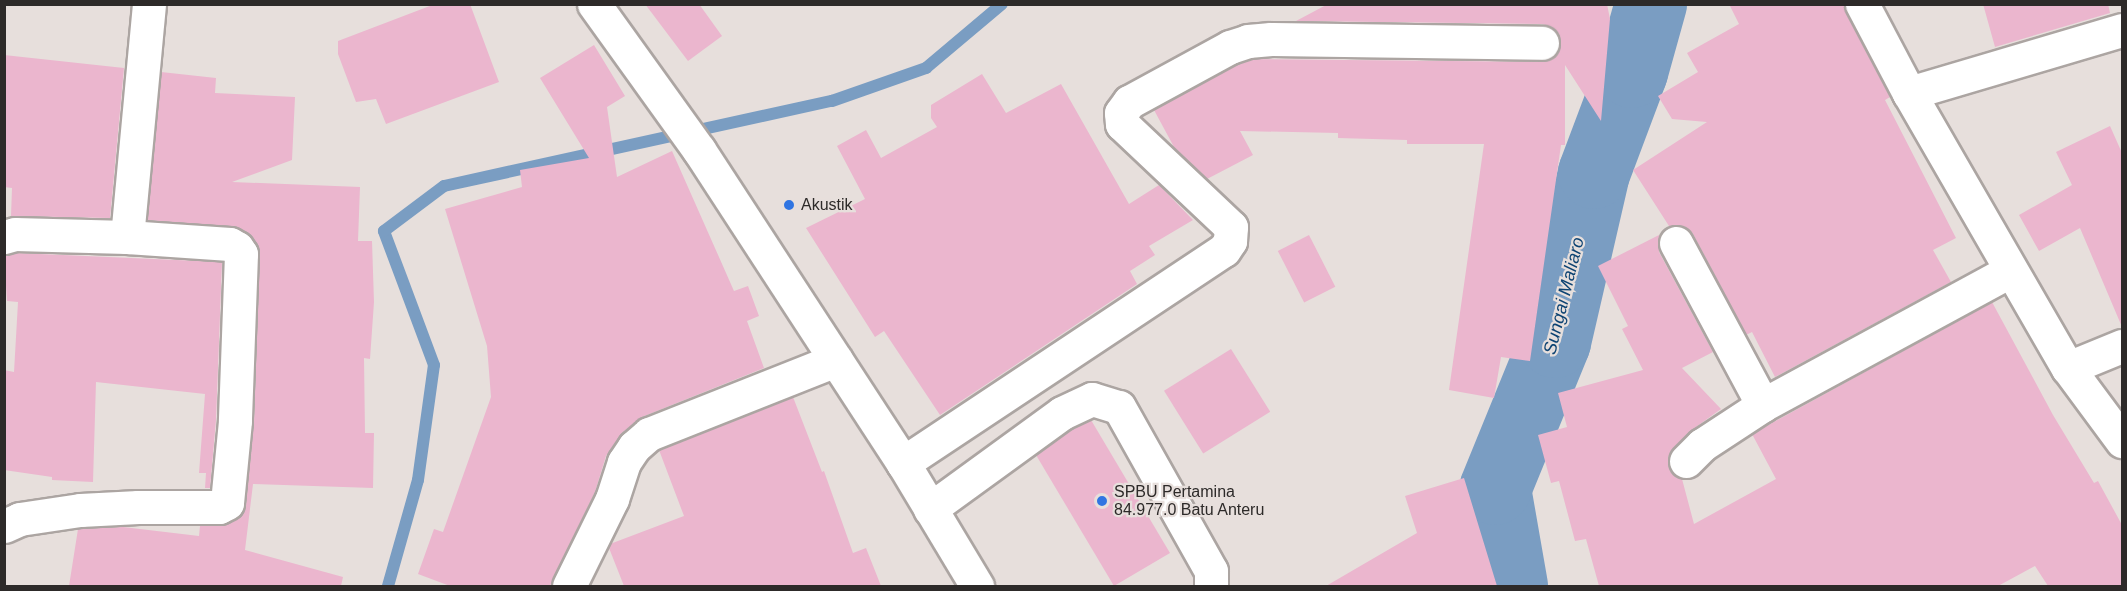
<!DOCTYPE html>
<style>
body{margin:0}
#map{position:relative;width:2127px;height:591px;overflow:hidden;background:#e7dfdc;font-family:Helvetica,sans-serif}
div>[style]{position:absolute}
.stream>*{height:12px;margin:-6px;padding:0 6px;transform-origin:6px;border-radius:6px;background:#7a9dc2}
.river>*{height:72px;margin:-36px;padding:0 36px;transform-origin:36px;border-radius:36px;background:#7a9dc2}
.building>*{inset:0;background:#ebb6ce;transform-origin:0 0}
.roads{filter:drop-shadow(2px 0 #aca5a2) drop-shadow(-2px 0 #aca5a2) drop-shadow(0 2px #aca5a2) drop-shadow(0 -2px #aca5a2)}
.minor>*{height:33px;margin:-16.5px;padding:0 16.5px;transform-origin:16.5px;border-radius:16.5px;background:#fff}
.dots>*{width:16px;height:16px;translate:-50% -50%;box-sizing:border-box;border:3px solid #e7dfdc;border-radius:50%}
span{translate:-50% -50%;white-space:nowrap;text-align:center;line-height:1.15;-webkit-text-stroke:4.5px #e7dfdc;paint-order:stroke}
.poi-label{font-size:16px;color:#2d2a29}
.left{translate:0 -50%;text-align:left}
.water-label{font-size:18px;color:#0d4372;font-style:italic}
.frame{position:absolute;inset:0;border:6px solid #2d2a29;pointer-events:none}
</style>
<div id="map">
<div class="stream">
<div style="left:388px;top:586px;width:110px;rotate:-74.2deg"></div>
<div style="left:418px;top:480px;width:116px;rotate:-82.1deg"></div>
<div style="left:434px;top:365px;width:143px;rotate:-110.5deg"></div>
<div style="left:384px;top:231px;width:75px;rotate:-36.9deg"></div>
<div style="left:444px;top:186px;width:397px;rotate:-12.4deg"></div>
<div style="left:832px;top:101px;width:100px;rotate:-19.3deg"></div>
<div style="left:926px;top:68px;width:99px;rotate:-40.1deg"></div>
</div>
<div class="river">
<div style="left:1512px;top:586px;width:98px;rotate:-99.9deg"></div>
<div style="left:1495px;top:489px;width:159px;rotate:-67.8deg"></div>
<div style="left:1555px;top:342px;width:173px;rotate:-77deg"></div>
<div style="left:1594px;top:173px;width:108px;rotate:-69.4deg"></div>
<div style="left:1632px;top:72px;width:71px;rotate:-74.4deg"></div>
</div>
<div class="building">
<div style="clip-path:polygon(435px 4px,470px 4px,499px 82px,386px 124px,376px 99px,356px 102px,338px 54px,338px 41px)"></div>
<div style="clip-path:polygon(645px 4px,699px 4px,722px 36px,688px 61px)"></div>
<div style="clip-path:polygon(1328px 4px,1607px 4px,1610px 19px,1601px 121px,1565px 65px,1565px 145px,1561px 145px,1530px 361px,1501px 357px,1494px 398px,1449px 390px,1484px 144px,1407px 144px,1407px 140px,1338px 138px,1338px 133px,1240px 131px,1253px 155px,1207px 179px,1174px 147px,1154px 110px,1238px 64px,1252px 59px,1542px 62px,1551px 60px,1558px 53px,1561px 44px,1559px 34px,1552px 27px,1542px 24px,1296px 21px)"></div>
<div style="clip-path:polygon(1729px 4px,1843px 4px,1890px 97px,1885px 100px,1956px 238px,1933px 250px,1951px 282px,1775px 377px,1752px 332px,1746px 335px,1693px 234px,1685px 227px,1669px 226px,1633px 170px,1707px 122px,1672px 119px,1658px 96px,1698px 72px,1687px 53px,1739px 24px)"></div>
<div style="clip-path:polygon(1983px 4px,2108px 4px,2110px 13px,1995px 47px)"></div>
<div style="clip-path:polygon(594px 45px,625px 96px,607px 107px,617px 177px,672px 151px,734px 291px,748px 286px,759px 316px,747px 321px,764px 368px,642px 417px,622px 433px,606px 456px,595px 492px,550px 586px,450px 586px,418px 574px,434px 529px,443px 532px,491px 397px,487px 346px,445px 209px,522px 187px,520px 170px,589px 158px,540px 78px)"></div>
<div style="clip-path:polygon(4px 55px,124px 68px,110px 218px,11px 216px,12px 188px,4px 187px)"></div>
<div style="clip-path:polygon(161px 72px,216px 78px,215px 93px,295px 97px,292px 160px,232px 182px,360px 187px,358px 241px,372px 241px,374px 302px,370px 359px,364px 358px,365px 433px,374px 433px,373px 488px,253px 484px,245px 550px,343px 577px,341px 586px,69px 586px,78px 529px,123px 527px,199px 536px,200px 526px,227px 524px,242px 514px,246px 505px,254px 422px,260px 254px,253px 238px,239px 228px,147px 220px)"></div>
<div style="clip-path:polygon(982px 74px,1006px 113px,1061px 84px,1129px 204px,1159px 185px,1193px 220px,1149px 246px,1155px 255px,1130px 271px,1137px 284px,940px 415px,884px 331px,875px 337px,806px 228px,865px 199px,837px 146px,866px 130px,881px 158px,937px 127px,931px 118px,931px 105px)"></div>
<div style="clip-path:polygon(2110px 126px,2122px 153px,2122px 327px,2080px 228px,2039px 251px,2019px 215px,2072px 185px,2056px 152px)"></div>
<div style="left:1309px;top:235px;width:58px;height:35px;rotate:63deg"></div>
<div style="clip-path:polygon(1659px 235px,1659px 252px,1713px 352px,1682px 368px,1721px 409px,1689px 432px,1668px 457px,1668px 465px,1672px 474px,1682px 479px,1694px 524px,1776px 479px,1752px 434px,1992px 302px,2053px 415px,2094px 483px,2098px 481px,2122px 525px,2122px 586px,2048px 586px,2035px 566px,1998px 586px,1599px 586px,1586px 539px,1575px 541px,1559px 481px,1551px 483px,1538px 435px,1567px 427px,1558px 393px,1643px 370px,1622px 329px,1628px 326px,1598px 266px)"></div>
<div style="clip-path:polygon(17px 253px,222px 262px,216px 420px,210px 488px,205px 488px,206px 473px,199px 473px,205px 394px,96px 382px,93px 482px,52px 480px,52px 477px,4px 470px,4px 370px,14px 372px,18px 302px,7px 301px,4px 255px)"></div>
<div style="left:1231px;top:349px;width:74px;height:79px;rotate:58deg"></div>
<div style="clip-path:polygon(793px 397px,822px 472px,824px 471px,853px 553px,866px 548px,881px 586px,624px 586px,609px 548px,610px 544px,684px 516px,659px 450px)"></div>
<div style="clip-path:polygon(1091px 420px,1170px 553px,1114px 586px,1036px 455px,1072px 429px)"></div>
<div style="clip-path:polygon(1464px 478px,1497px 586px,1326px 586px,1417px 533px,1405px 496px)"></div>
</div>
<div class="roads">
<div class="minor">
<div style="left:594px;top:4px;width:180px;rotate:54.3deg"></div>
<div style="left:699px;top:150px;width:374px;rotate:56.9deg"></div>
<div style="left:903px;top:463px;width:144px;rotate:59deg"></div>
<div style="left:1862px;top:4px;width:101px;rotate:62.2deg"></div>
<div style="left:1909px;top:93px;width:318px;rotate:60deg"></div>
<div style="left:2068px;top:368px;width:91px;rotate:53.5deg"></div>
<div style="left:1909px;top:93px;width:222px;rotate:-16.5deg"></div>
<div style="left:4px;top:237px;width:11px;rotate:-15deg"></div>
<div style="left:15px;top:234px;width:112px;rotate:1.5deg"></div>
<div style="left:127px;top:237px;width:103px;rotate:3.9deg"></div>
<div style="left:230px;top:244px;width:8px;rotate:30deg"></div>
<div style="left:237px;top:248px;width:7px;rotate:56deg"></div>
<div style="left:241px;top:254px;width:167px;rotate:92.1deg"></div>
<div style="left:235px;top:421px;width:82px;rotate:95.6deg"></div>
<div style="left:227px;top:503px;width:9px;rotate:153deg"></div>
<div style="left:219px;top:507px;width:81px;rotate:180deg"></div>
<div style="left:138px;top:507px;width:58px;rotate:177deg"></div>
<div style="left:80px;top:510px;width:61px;rotate:171.5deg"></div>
<div style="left:20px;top:519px;width:17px;rotate:156deg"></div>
<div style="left:127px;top:237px;width:234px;rotate:-84.6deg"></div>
<div style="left:1676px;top:243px;width:184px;rotate:61.8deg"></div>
<div style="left:2068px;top:368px;width:58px;rotate:-22.2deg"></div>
<div style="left:1686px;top:461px;width:23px;rotate:-45deg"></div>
<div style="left:1702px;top:445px;width:73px;rotate:-33.3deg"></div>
<div style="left:1763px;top:405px;width:281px;rotate:-28.5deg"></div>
<div style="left:903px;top:463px;width:385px;rotate:-33.6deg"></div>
<div style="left:1224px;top:250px;width:11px;rotate:-56deg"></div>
<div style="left:1230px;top:241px;width:14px;rotate:-86deg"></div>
<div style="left:1231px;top:227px;width:150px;rotate:-136.6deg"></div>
<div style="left:1122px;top:124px;width:11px;rotate:-95deg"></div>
<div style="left:1121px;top:113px;width:14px;rotate:-54deg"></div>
<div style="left:1129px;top:102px;width:115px;rotate:-28.6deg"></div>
<div style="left:1230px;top:47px;width:19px;rotate:-18deg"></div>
<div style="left:1248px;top:41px;width:23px;rotate:-5deg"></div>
<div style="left:1271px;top:39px;width:271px;rotate:0.8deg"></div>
<div style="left:930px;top:509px;width:163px;rotate:-36deg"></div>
<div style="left:1062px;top:413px;width:33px;rotate:-25deg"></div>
<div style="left:1092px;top:399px;width:28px;rotate:17deg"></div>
<div style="left:1119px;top:407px;width:188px;rotate:60.7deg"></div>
<div style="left:1211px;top:571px;width:15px;rotate:90deg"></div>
<div style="left:569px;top:586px;width:97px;rotate:-63.7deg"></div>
<div style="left:612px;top:499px;width:39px;rotate:-72deg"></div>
<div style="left:624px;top:462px;width:18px;rotate:-56deg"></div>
<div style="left:634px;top:447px;width:20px;rotate:-41deg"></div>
<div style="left:649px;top:434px;width:201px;rotate:-21.6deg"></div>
</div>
</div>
<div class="dots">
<div style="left:789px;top:205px;background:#3075e2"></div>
<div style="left:1102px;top:501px;background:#3075e2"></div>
</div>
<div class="poi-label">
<span class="left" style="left:801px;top:205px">Akustik</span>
<span class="left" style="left:1114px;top:501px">SPBU Pertamina<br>84.977.0 Batu Anteru</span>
</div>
<div class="water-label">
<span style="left:1564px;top:296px;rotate:-76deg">Sungai Maliaro</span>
</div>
<div class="frame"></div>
</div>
